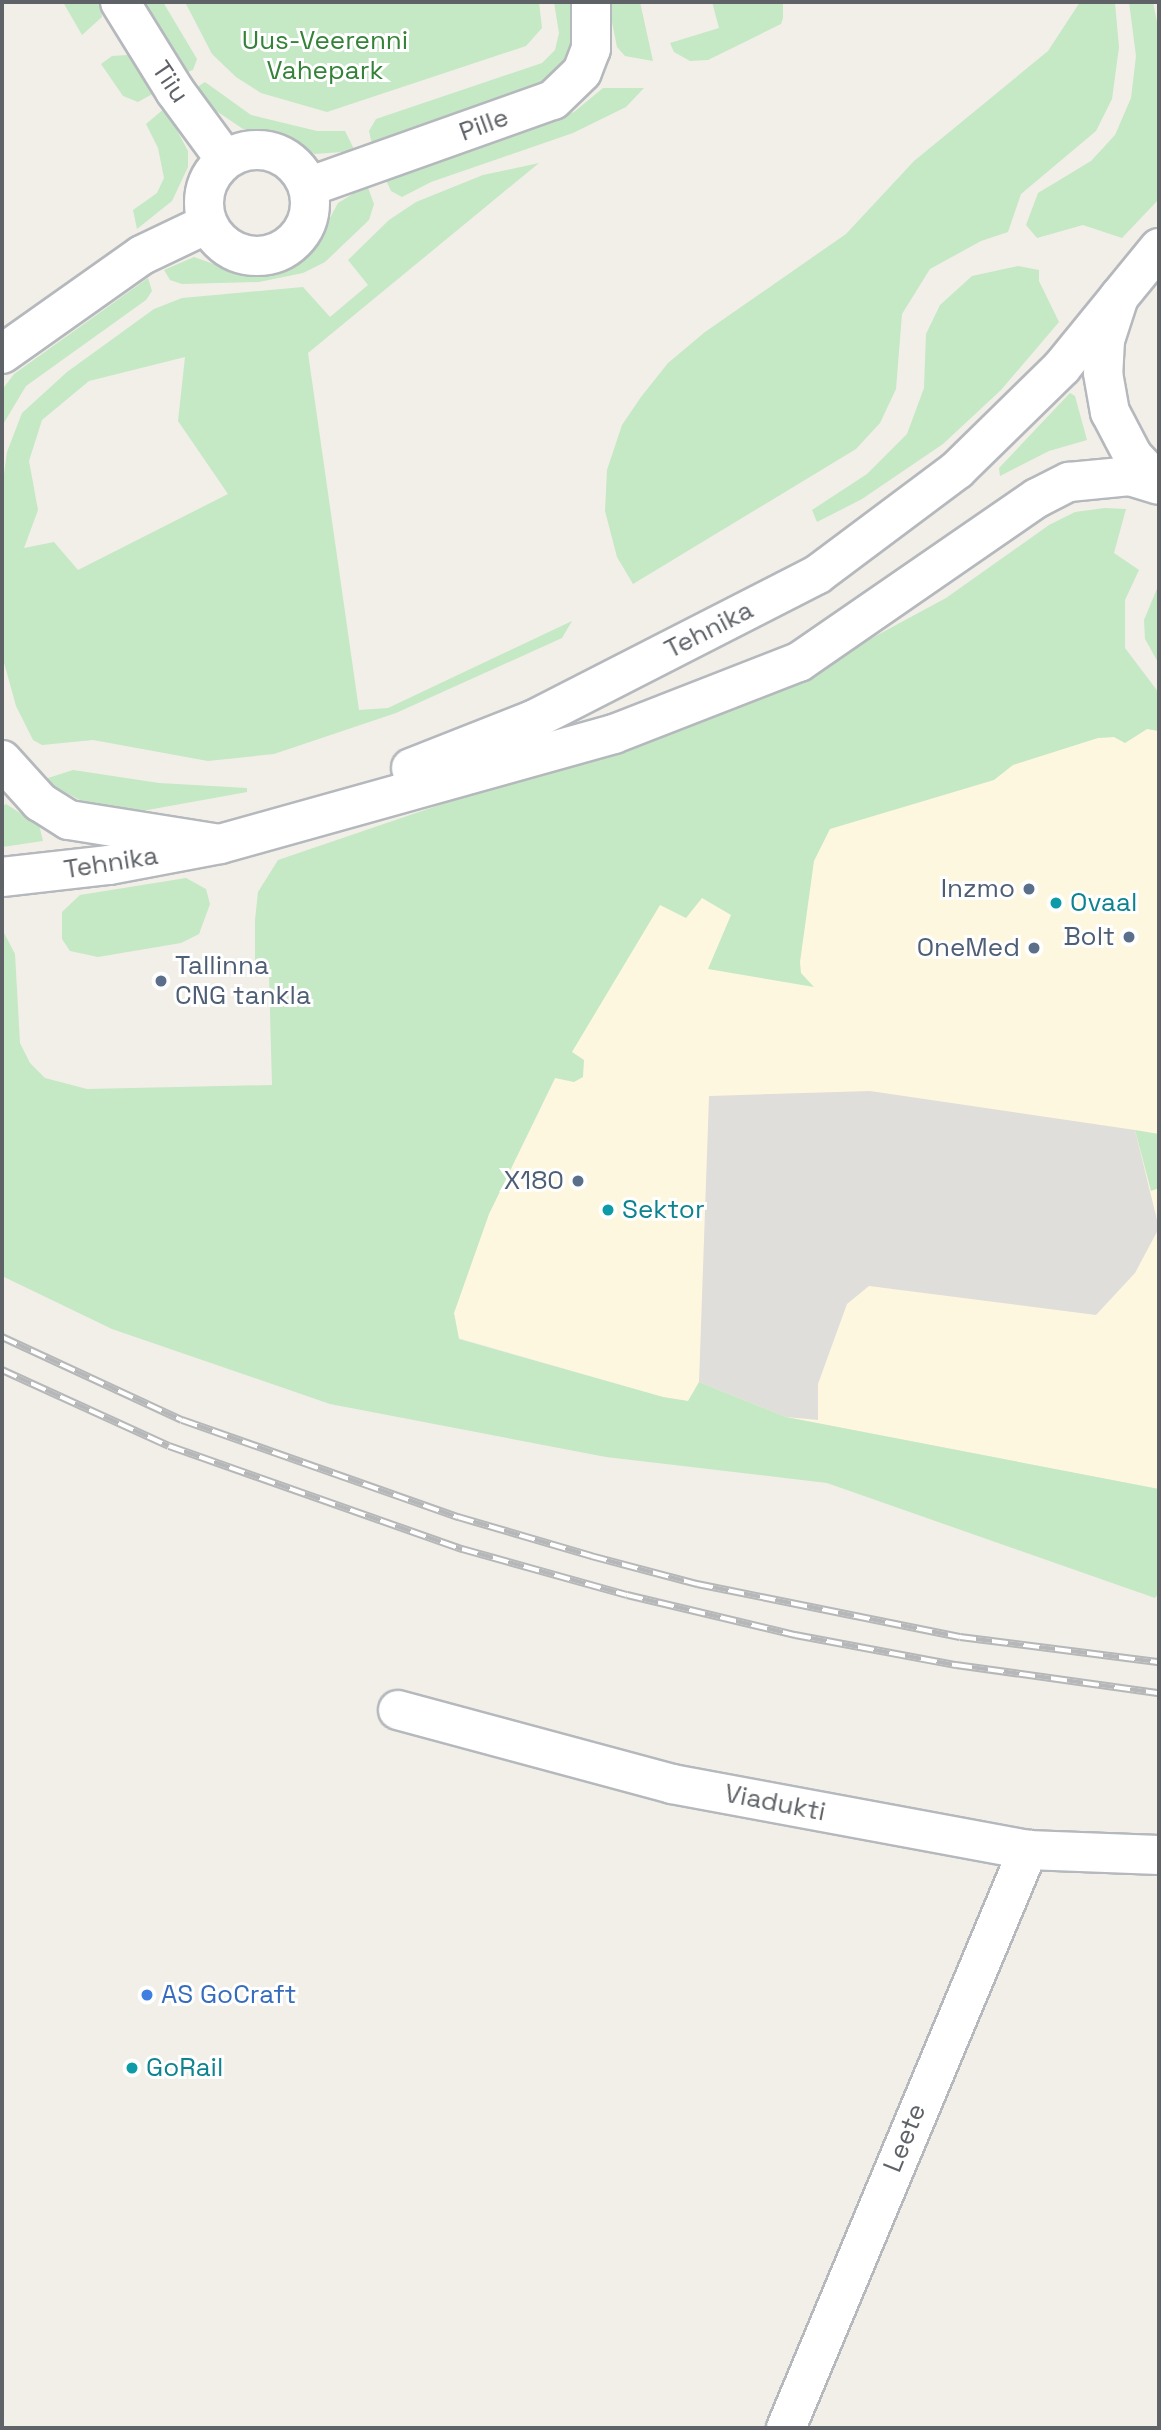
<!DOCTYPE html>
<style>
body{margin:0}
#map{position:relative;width:1161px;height:2430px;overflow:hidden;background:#f1efe8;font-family:"Space Grotesk",sans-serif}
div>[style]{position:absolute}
.commercial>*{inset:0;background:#fef7e0}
.industrial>*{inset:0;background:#e0deda}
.green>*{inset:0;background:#c5e8c5}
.roads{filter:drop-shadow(2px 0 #b5b8bc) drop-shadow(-2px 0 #b5b8bc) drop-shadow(0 2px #b5b8bc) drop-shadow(0 -2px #b5b8bc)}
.street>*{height:38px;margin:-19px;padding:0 19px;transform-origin:19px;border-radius:19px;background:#fff}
.street>.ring{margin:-19px;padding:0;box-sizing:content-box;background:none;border:38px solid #fff;border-radius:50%}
.secondary>*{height:38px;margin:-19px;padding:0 19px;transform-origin:19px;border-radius:19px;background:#fff}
.rail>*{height:8px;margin-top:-4px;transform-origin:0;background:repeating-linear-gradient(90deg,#fff 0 16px,#b6b7b8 0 32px);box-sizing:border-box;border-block:2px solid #b6b7b8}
.dots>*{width:19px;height:19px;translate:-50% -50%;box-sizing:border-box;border:4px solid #fff;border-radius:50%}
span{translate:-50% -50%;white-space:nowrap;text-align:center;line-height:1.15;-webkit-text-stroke:6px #fff;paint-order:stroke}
.park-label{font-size:26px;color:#348238}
.street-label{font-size:26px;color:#5f6368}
.service-label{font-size:26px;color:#4e5e75}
.right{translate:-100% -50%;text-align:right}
.left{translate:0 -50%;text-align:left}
.culture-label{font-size:26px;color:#0d838f}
.shop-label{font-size:26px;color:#366cbe}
.frame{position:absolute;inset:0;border:4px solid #5f6368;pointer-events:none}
</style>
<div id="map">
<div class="commercial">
<div style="clip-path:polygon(1147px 729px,1159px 731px,1159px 1489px,786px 1417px,699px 1382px,688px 1401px,663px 1397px,459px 1338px,454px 1313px,489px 1214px,556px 1077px,712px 813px,1098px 738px,1114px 737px,1125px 743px)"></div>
</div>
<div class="industrial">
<div style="clip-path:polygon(870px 1091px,1135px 1130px,1159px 1228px,1135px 1273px,1096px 1315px,869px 1286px,847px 1304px,818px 1384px,818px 1420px,786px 1417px,699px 1382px,709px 1096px)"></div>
</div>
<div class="green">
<div style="clip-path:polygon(63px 2px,100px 2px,102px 17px,82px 35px)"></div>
<div style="clip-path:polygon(143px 2px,163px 2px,197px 59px,193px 70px,185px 73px)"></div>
<div style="clip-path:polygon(185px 2px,539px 2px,542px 28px,526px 46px,327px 112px,261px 93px,236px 77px,212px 54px)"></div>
<div style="clip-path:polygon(554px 2px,573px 2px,575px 36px,565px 61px,549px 80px,372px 144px,369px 131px,376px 119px,542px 63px,555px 50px,559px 33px)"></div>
<div style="clip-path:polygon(608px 2px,640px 2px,653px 61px,625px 56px,617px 47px)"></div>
<div style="clip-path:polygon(712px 2px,783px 2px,783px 18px,781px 24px,708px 60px,690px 61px,674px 52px,670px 43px,719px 28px)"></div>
<div style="clip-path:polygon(1080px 2px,1115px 3px,1119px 47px,1112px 99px,1096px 131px,1021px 194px,1008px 232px,981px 241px,930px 269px,902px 314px,896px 389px,880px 423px,856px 449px,633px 584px,617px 557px,605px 511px,607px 470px,622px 425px,641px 397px,668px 363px,705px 332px,846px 234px,914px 161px,1048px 51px)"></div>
<div style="clip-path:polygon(1129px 2px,1153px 2px,1159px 32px,1159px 199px,1122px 238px,1083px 225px,1037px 238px,1026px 225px,1038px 193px,1091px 161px,1115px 135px,1131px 98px,1136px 56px)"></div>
<div style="clip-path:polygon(128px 55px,136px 58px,156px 92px,138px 102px,123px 96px,101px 64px,112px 56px)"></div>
<div style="clip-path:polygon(205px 82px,251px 115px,317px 131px,345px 131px,355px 151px,315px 154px,270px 131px,243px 129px,206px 104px,194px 89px)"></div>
<div style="clip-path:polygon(603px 88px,644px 88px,626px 107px,573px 133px,431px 182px,402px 197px,391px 191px,385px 178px,574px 112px)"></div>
<div style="clip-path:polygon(165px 108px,188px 151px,188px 167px,172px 201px,137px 229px,133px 210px,157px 193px,164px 178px,158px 148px,146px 124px)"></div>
<div style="clip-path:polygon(evenodd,539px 163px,308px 353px,359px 710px,388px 708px,572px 621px,562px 638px,396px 713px,274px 754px,208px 761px,93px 740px,42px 745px,33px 740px,16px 706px,3px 659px,2px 489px,7px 452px,22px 413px,67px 372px,154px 309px,182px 298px,303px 287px,330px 317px,368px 285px,348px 260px,389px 220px,416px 202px,483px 175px,539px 163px,185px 357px,178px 421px,228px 494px,78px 570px,54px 542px,24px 548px,38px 510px,29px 461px,42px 420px,89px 381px,185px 357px)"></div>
<div style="clip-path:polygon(367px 185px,374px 204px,369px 220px,325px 262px,303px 273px,259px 282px,182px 284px,170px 280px,164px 270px,194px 257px,248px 276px,273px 274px,293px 266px,315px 246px,338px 203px)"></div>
<div style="clip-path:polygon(1018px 266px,1039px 270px,1039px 281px,1059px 322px,1001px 390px,943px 444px,862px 499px,817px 522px,812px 510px,867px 474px,907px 434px,924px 388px,926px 334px,940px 305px,972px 276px)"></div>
<div style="clip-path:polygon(148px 278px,152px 291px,146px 300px,26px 386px,2px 426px,2px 390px,14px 374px)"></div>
<div style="clip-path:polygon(1070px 393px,1075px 396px,1087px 440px,1049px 451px,1000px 476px,999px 468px)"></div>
<div style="clip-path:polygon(1105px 508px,1126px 509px,1114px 553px,1139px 570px,1125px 600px,1125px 648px,1159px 693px,1159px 731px,1147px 729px,1125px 743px,1114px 737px,1098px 738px,1013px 765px,994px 780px,830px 829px,814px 861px,800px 962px,801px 973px,814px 987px,708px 969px,731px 915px,702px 898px,686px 918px,660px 905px,572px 1052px,584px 1060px,583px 1077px,574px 1082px,555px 1078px,489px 1214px,454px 1313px,459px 1339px,663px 1397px,688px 1401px,699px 1382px,786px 1417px,1159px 1489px,1159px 1593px,1155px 1598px,827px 1483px,606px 1457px,330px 1404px,112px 1329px,2px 1276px,2px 929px,15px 954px,20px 1043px,30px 1063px,45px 1078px,87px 1089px,272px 1085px,269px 974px,255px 974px,255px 920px,258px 892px,278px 860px,772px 692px,946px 598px,1049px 525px,1075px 512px)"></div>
<div style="clip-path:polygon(1159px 584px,1159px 664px,1145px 639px,1144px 620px)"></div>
<div style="clip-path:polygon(73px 770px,159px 783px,247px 788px,247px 792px,142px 811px,119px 811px,93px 807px,42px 780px)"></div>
<div style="clip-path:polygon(6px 804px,39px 825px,43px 841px,2px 847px,2px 807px)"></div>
<div style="clip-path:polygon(186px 878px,206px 889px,210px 904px,199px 934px,181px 943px,98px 957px,70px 951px,62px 939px,62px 912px,80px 895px)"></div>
<div style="clip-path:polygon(1135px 1130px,1159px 1134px,1159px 1188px,1151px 1191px)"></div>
</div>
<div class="roads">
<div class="street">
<div style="left:120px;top:2px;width:105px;rotate:58.3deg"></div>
<div style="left:175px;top:91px;width:84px;rotate:53.7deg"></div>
<div class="ring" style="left:204px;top:150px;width:68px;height:68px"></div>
<div style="left:308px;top:187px;width:260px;rotate:-19.6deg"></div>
<div style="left:553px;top:100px;width:40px;rotate:-44deg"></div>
<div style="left:582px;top:72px;width:25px;rotate:-69deg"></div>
<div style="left:591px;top:49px;width:47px;rotate:-90deg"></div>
<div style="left:2px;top:354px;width:171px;rotate:-35.3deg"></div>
<div style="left:142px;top:255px;width:72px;rotate:-25.5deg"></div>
<div style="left:2px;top:760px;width:57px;rotate:47.9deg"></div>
<div style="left:40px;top:802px;width:34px;rotate:32deg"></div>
<div style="left:69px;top:820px;width:148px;rotate:9deg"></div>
<div style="left:398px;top:1710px;width:284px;rotate:15.1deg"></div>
<div style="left:672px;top:1784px;width:362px;rotate:10.5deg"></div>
<div style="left:1028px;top:1850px;width:131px;rotate:2.2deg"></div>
<div style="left:786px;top:2428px;width:627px;rotate:-67.28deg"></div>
</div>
<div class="secondary">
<div style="left:1159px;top:248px;width:63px;rotate:129.2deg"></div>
<div style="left:1119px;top:297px;width:45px;rotate:108deg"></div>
<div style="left:1105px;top:340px;width:33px;rotate:93deg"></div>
<div style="left:1103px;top:373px;width:40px;rotate:80deg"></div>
<div style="left:1110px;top:412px;width:50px;rotate:62.4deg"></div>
<div style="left:1133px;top:456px;width:38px;rotate:47deg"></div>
<div style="left:411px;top:768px;width:131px;rotate:-21.5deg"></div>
<div style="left:533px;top:720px;width:320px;rotate:-27.1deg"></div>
<div style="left:818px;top:574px;width:174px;rotate:-36.8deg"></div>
<div style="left:957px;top:470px;width:147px;rotate:-44.4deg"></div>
<div style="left:1062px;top:367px;width:90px;rotate:-50.8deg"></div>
<div style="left:2px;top:877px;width:108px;rotate:-6.4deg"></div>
<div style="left:109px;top:865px;width:113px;rotate:-10.7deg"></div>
<div style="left:220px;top:844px;width:409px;rotate:-15.6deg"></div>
<div style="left:614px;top:734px;width:199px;rotate:-21.3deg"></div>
<div style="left:799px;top:662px;width:289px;rotate:-34.6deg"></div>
<div style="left:1037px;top:498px;width:36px;rotate:-27deg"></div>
<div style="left:1069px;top:482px;width:61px;rotate:-5.6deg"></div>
<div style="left:1130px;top:476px;width:30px;rotate:17deg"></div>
</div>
</div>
<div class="rail">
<div style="left:2px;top:1337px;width:198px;rotate:24.8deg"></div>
<div style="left:182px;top:1420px;width:293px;rotate:19.4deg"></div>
<div style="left:458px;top:1517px;width:139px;rotate:16.3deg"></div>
<div style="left:591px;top:1556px;width:110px;rotate:14.8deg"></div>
<div style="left:697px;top:1584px;width:268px;rotate:11.4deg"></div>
<div style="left:960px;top:1637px;width:201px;rotate:7.2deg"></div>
<div style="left:2px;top:1370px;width:183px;rotate:24.5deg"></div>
<div style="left:169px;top:1446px;width:311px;rotate:19.4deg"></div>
<div style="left:462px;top:1549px;width:171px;rotate:15.6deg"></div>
<div style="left:627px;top:1595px;width:173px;rotate:13.4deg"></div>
<div style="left:795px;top:1635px;width:164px;rotate:10.6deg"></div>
<div style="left:956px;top:1665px;width:205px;rotate:7.9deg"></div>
</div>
<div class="dots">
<div style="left:1029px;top:889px;background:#5c6f8a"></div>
<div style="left:1056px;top:903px;background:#0f9aa8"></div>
<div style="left:1129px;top:937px;background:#5c6f8a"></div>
<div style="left:1034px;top:948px;background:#5c6f8a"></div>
<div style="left:161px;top:981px;background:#5c6f8a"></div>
<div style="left:578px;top:1181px;background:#5c6f8a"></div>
<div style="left:608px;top:1210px;background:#0f9aa8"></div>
<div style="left:147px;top:1995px;background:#3f7fe0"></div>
<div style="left:132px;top:2068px;background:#0f9aa8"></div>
</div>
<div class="park-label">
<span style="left:325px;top:56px">Uus-Veerenni<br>Vahepark</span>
</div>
<div class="street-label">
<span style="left:170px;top:82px;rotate:56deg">Tiiu</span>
<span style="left:484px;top:125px;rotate:-20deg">Pille</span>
<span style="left:709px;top:630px;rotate:-27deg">Tehnika</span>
<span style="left:111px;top:863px;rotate:-9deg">Tehnika</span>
<span style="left:775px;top:1803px;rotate:11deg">Viadukti</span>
<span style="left:905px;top:2138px;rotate:-68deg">Leete</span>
</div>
<div class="service-label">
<span class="right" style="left:1015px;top:889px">Inzmo</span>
<span class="right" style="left:1115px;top:937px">Bolt</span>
<span class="right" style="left:1020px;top:948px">OneMed</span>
<span class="left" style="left:175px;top:981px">Tallinna<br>CNG tankla</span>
<span class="right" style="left:564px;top:1181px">X180</span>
</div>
<div class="culture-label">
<span class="left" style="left:1070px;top:903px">Ovaal</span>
<span class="left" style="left:622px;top:1210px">Sektor</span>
<span class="left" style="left:146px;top:2068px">GoRail</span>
</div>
<div class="shop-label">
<span class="left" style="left:161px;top:1995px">AS GoCraft</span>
</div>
<div class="frame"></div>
</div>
